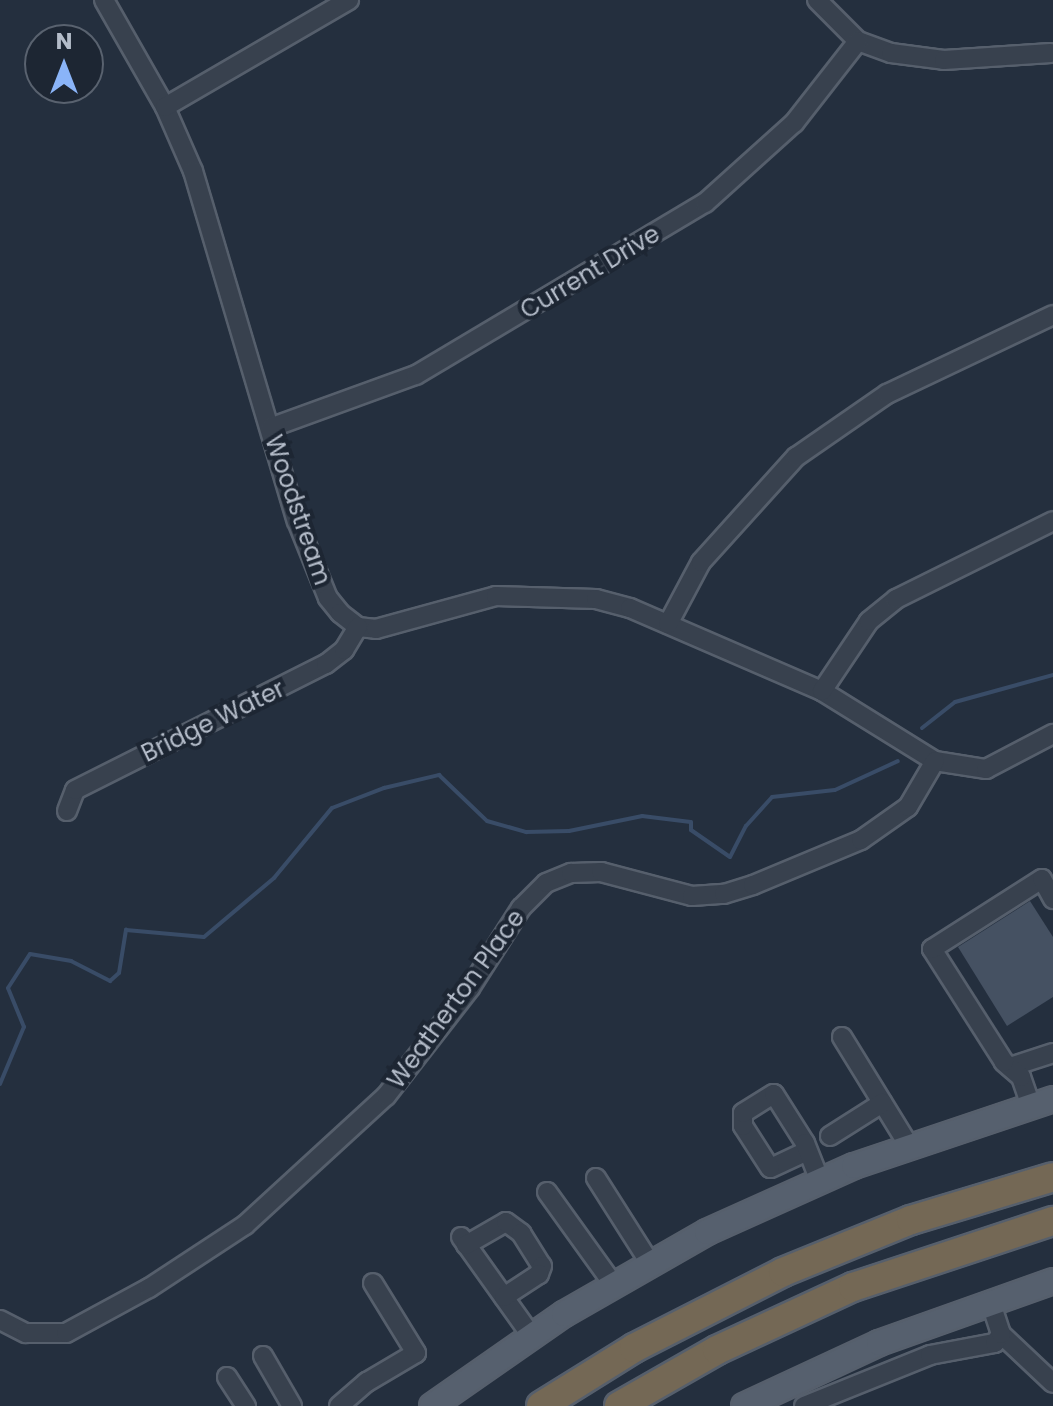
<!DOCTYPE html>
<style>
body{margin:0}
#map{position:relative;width:1053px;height:1406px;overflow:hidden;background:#242f3e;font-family:Poppins,sans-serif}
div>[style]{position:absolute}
.stream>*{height:4px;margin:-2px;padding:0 2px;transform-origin:2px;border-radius:2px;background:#394c67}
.building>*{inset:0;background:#455162}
.roads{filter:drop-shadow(2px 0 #565f6c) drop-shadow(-2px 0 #565f6c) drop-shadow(0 2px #565f6c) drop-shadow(0 -2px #565f6c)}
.minor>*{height:18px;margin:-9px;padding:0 9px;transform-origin:9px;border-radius:9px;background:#38414e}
.major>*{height:24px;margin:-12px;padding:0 12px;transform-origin:12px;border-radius:12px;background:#56606e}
.highway>*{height:28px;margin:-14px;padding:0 14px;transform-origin:14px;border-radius:14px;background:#746855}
span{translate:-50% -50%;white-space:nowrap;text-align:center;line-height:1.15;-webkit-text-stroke:8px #1d2633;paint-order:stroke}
.street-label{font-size:24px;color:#b4bcc9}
.north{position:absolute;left:24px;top:24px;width:80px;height:80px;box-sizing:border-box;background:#1d2633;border:2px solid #59626f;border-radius:50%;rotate:0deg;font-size:22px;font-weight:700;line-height:32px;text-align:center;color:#b4bcc9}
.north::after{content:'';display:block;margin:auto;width:28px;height:36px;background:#8ab4f8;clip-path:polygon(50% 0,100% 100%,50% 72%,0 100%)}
</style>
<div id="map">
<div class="stream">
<div style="left:922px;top:728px;width:42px;rotate:-38.2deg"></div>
<div style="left:955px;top:702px;width:102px;rotate:-15.4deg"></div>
<div style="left:0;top:1084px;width:62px;rotate:-67.2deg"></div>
<div style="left:24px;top:1027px;width:42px;rotate:-112.3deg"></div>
<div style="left:8px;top:988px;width:40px;rotate:-57.1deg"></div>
<div style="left:30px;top:954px;width:42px;rotate:9.7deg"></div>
<div style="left:71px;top:961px;width:44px;rotate:27.1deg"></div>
<div style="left:110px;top:981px;width:12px;rotate:-42deg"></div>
<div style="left:119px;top:973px;width:44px;rotate:-80.8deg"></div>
<div style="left:126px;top:930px;width:78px;rotate:5.1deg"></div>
<div style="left:204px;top:937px;width:92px;rotate:-40.1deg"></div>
<div style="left:274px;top:878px;width:91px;rotate:-50.4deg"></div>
<div style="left:332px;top:808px;width:56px;rotate:-21deg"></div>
<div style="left:384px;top:788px;width:57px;rotate:-13.3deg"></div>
<div style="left:439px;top:775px;width:66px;rotate:43.8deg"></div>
<div style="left:487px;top:821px;width:41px;rotate:15.8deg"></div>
<div style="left:526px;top:832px;width:43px;rotate:-1.3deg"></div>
<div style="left:569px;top:831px;width:75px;rotate:-11.6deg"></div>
<div style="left:642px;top:816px;width:49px;rotate:7deg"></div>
<div style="left:691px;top:822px;width:8px;rotate:90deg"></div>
<div style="left:691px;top:830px;width:47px;rotate:34.7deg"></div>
<div style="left:730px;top:857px;width:35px;rotate:-63deg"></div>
<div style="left:746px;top:826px;width:39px;rotate:-48deg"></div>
<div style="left:772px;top:797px;width:63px;rotate:-6.3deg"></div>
<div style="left:835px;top:790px;width:69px;rotate:-24.7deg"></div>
</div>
<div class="building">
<div style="clip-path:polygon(1030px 901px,1053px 937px,1053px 997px,1007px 1026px,958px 947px)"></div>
</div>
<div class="roads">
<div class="minor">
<div style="left:104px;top:0;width:123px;rotate:60.3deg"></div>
<div style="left:165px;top:107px;width:70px;rotate:66.4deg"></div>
<div style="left:193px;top:171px;width:365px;rotate:73.5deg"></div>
<div style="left:297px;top:521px;width:83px;rotate:68.1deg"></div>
<div style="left:328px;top:598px;width:19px;rotate:51deg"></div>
<div style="left:340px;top:613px;width:23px;rotate:38deg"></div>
<div style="left:358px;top:627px;width:18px;rotate:6deg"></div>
<div style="left:376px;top:629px;width:124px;rotate:-15.4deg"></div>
<div style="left:496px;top:596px;width:100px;rotate:1.7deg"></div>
<div style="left:596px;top:599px;width:35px;rotate:15deg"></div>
<div style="left:630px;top:608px;width:209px;rotate:23.4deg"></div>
<div style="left:822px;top:691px;width:133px;rotate:31.8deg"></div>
<div style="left:935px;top:761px;width:52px;rotate:8.9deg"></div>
<div style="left:986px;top:769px;width:76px;rotate:-27.6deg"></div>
<div style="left:817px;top:0;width:58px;rotate:45deg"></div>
<div style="left:858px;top:41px;width:35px;rotate:20deg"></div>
<div style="left:891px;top:53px;width:53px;rotate:7.5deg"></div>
<div style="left:944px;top:60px;width:107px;rotate:-3.7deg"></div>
<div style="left:165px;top:107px;width:213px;rotate:-30.2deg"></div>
<div style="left:270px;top:428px;width:155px;rotate:-20deg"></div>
<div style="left:416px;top:375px;width:336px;rotate:-30.8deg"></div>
<div style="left:705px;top:203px;width:120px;rotate:-42deg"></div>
<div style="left:794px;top:123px;width:104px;rotate:-52deg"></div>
<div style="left:668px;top:624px;width:70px;rotate:-62deg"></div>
<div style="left:701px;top:562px;width:142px;rotate:-47.9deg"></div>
<div style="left:796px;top:457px;width:111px;rotate:-34.7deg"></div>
<div style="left:887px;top:394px;width:184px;rotate:-25.4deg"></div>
<div style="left:822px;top:691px;width:84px;rotate:-56.1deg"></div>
<div style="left:869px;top:621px;width:35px;rotate:-39deg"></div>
<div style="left:896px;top:599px;width:175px;rotate:-26.4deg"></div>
<div style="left:67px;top:811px;width:22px;rotate:-69deg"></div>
<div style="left:75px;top:790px;width:281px;rotate:-26.7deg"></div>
<div style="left:326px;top:664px;width:23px;rotate:-38deg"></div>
<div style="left:344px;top:650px;width:27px;rotate:-59deg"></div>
<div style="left:842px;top:1037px;width:128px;rotate:58.4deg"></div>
<div style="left:1010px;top:1067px;width:45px;rotate:-18deg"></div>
<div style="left:1031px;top:1106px;width:31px;rotate:-109deg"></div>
<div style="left:1021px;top:1077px;width:23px;rotate:-139deg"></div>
<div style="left:1004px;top:1062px;width:134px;rotate:-122.5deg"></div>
<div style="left:932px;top:949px;width:130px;rotate:-32.5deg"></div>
<div style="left:1042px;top:879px;width:23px;rotate:61deg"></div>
<div style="left:830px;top:1136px;width:62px;rotate:-32.4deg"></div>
<div style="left:805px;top:1152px;width:38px;rotate:155deg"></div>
<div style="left:770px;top:1168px;width:50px;rotate:-122.7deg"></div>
<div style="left:743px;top:1126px;width:13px;rotate:-90deg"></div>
<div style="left:743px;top:1113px;width:36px;rotate:-32deg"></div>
<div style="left:774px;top:1094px;width:58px;rotate:57.7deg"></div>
<div style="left:805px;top:1143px;width:41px;rotate:68.5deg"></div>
<div style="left:596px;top:1178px;width:101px;rotate:57.6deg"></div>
<div style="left:547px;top:1192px;width:113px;rotate:54.3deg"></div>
<div style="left:461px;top:1237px;width:120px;rotate:54.5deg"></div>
<div style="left:466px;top:1245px;width:46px;rotate:-29.9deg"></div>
<div style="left:506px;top:1222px;width:19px;rotate:36deg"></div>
<div style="left:521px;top:1233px;width:39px;rotate:58deg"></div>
<div style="left:542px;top:1266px;width:9px;rotate:111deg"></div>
<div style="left:539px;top:1274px;width:42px;rotate:146.7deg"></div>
<div style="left:0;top:1320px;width:29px;rotate:27deg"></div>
<div style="left:26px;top:1333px;width:40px"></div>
<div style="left:66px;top:1333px;width:94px;rotate:-28.5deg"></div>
<div style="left:149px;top:1288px;width:115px;rotate:-33.3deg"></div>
<div style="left:245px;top:1225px;width:191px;rotate:-42.5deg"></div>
<div style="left:386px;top:1096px;width:137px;rotate:-52.1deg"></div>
<div style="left:470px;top:988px;width:95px;rotate:-57.5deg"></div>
<div style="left:521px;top:908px;width:35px;rotate:-45deg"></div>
<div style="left:546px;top:883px;width:27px;rotate:-22deg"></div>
<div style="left:571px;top:873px;width:30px;rotate:-2deg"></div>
<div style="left:601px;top:872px;width:94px;rotate:14.8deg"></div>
<div style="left:692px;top:896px;width:32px;rotate:-4deg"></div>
<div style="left:724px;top:894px;width:30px;rotate:-17deg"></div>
<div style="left:753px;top:885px;width:117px;rotate:-22.6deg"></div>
<div style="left:861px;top:840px;width:57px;rotate:-35.1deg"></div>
<div style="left:908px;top:807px;width:53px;rotate:-59.6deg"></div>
<div style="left:1001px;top:1334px;width:71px;rotate:43.3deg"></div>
<div style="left:263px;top:1356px;width:58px;rotate:59.9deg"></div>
<div style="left:227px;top:1377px;width:35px;rotate:57deg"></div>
<div style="left:339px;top:1406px;width:37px;rotate:-41deg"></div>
<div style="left:367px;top:1382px;width:57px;rotate:-30.6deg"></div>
<div style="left:416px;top:1353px;width:82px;rotate:-121.6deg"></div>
<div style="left:804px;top:1406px;width:136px;rotate:-22deg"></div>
<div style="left:930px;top:1355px;width:66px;rotate:-10.5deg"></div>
<div style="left:995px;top:1343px;width:11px;rotate:-56deg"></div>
<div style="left:1001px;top:1334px;width:35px;rotate:-108deg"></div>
</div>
<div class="major">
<div style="left:432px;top:1406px;width:161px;rotate:-34.9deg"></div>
<div style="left:564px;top:1314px;width:165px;rotate:-29.8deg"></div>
<div style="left:707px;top:1232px;width:161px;rotate:-24.2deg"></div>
<div style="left:854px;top:1166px;width:210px;rotate:-18.6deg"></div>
<div style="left:744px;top:1406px;width:149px;rotate:-25deg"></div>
<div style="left:879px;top:1343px;width:185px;rotate:-19.6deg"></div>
</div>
<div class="highway">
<div style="left:541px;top:1406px;width:110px;rotate:-31.9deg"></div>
<div style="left:634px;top:1348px;width:167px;rotate:-27deg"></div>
<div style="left:783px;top:1272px;width:138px;rotate:-22.1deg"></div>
<div style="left:911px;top:1220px;width:148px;rotate:-16.8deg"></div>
<div style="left:619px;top:1406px;width:113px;rotate:-29.7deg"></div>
<div style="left:717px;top:1350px;width:150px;rotate:-24.9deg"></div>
<div style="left:853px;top:1287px;width:211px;rotate:-18.3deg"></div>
</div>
</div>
<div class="street-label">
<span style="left:590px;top:272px;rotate:-31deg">Current Drive</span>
<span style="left:298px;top:510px;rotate:71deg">Woodstream</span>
<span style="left:213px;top:721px;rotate:-26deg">Bridge Water</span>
<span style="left:456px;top:999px;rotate:-54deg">Weatherton Place</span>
</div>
<div class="north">N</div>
</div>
